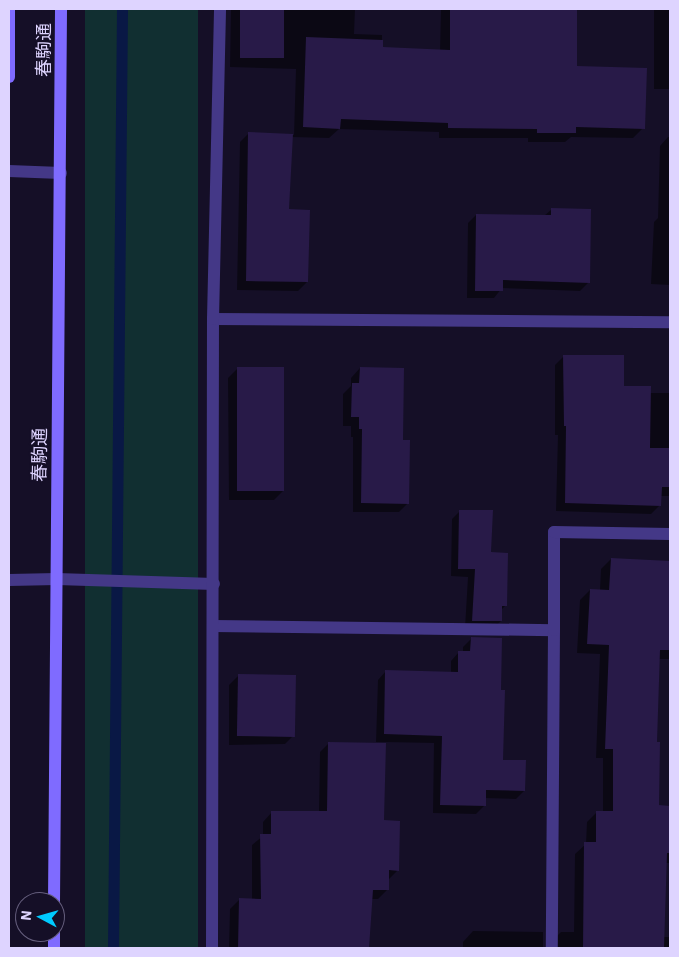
<!DOCTYPE html>
<html>
<head>
<meta charset="utf-8">
<style>
	body { margin:0 }
	#map { position:relative; width:679px; height:957px; overflow:hidden; background:#150f27; font-family:"IBM Plex Sans","Noto Sans JP",sans-serif }
	div>[style] { position:absolute }
	.green>* { inset:0; background:#112f31; transform-origin:0 0 }
	.shadow>* { inset:0; background:#0007; transform-origin:0 0 }
	.stream>* { height:11px; margin:-5.5px; padding:0 5.5px; transform-origin:5.5px; border-radius:5.5px; background:#091845 }
	.building>* { inset:0; background:#281a48; transform-origin:0 0 }
	.street>* { height:12px; margin:-6px; padding:0 6px; transform-origin:6px; border-radius:6px; background:#443887 }
	.secondary>* { height:12px; margin:-6px; padding:0 6px; transform-origin:6px; border-radius:6px; background:#7f6bff }
	span { translate:-50% -50%; white-space:nowrap; text-align:center; line-height:1.15; -webkit-text-stroke:4px #150f27; paint-order:stroke }
	.street-label { font-size:18px; color:#ded4ff }
	.frame { position:absolute; inset:0; border:10px solid #ded4ff; pointer-events:none }
	.north { position:absolute; left:15px; top:892px; width:50px; height:50px; box-sizing:border-box; background:#150f27; border:1px solid #655e7d; border-radius:50%; rotate:276deg; font-size:14px; font-weight:700; line-height:20px; text-align:center; color:#ded4ff }
	.north::after { content:''; display:block; margin:auto; width:18px; height:22px; background:#00caff; clip-path:polygon(50% 0,100% 100%,50% 72%,0 100%) }
</style>
</head>
<body>
<div id="map">
	<div class="green">
		<div style="left:85px;top:9px;width:113px;height:939px"></div>
	</div>
	<div class="shadow">
		<div style="clip-path:polygon(231px 9px,355px 9px,354px 34px,382px 35px,382px 49px,440px 51px,441px 9px,576px 9px,575px 67px,643px 128px,633px 138px,571px 137px,565px 142px,528px 142px,528px 138px,439px 138px,439px 132px,339px 129px,329px 138px,292px 137px,288px 210px,307px 282px,298px 291px,237px 290px,240px 142px,249px 133px,294px 135px,296px 69px,230px 67px)"></div>
		<div style="left:654px;top:9px;width:16px;height:80px"></div>
		<div style="clip-path:polygon(668px 137px,670px 137px,670px 285px,651px 284px,654px 222px,658px 218px,660px 146px)"></div>
		<div style="clip-path:polygon(552px 209px,588px 283px,580px 291px,502px 288px,494px 298px,467px 298px,468px 223px,476px 215px,544px 216px)"></div>
		<div style="clip-path:polygon(564px 356px,623px 387px,649px 393px,670px 393px,670px 496px,661px 496px,660px 505px,651px 514px,556px 511px,558px 435px,555px 435px,555px 365px)"></div>
		<div style="clip-path:polygon(360px 368px,402px 441px,408px 503px,399px 512px,353px 512px,353px 437px,351px 437px,351px 426px,343px 426px,343px 394px,351px 386px,351px 378px)"></div>
		<div style="clip-path:polygon(237px 369px,283px 491px,274px 500px,229px 500px,228px 378px)"></div>
		<div style="clip-path:polygon(460px 511px,490px 553px,506px 605px,501px 610px,501px 621px,493px 629px,465px 628px,468px 577px,451px 576px,452px 519px)"></div>
		<div style="clip-path:polygon(611px 559px,670px 562px,670px 659px,659px 659px,656px 743px,658px 806px,670px 807px,670px 863px,665px 863px,663px 937px,670px 937px,670px 948px,550px 948px,551px 942px,561px 932px,574px 932px,575px 854px,586px 844px,587px 822px,597px 812px,603px 812px,603px 758px,596px 758px,600px 654px,577px 653px,580px 600px,590px 590px,600px 590px,601px 569px)"></div>
		<div style="clip-path:polygon(472px 638px,500px 691px,501px 761px,524px 791px,516px 799px,485px 798px,484px 806px,476px 814px,433px 813px,434px 743px,384px 742px,383px 822px,398px 870px,389px 879px,387px 890px,378px 899px,371px 899px,368px 948px,229px 948px,230px 909px,239px 900px,252px 900px,252px 845px,263px 836px,263px 822px,272px 812px,319px 812px,320px 752px,329px 743px,384px 744px,384px 742px,376px 742px,378px 680px,386px 671px,451px 673px,451px 661px,459px 652px,463px 652px,463px 647px)"></div>
		<div style="clip-path:polygon(238px 676px,294px 735px,285px 744px,229px 745px,229px 685px)"></div>
		<div style="clip-path:polygon(473px 931px,543px 932px,543px 948px,463px 948px,463px 942px)"></div>
	</div>
	<div class="stream">
		<div style="left:113px;top:948px;width:939px;rotate:-89.45deg"></div>
	</div>
	<div class="building">
		<div style="left:240px;top:9px;width:44px;height:49px"></div>
		<div style="clip-path:polygon(450px 9px,577px 9px,577px 66px,647px 68px,645px 129px,576px 127px,576px 133px,537px 133px,537px 129px,448px 128px,448px 123px,341px 119px,340px 129px,303px 127px,306px 37px,383px 40px,383px 47px,450px 50px)"></div>
		<div style="clip-path:polygon(248px 132px,293px 134px,289px 209px,310px 210px,308px 282px,246px 281px)"></div>
		<div style="clip-path:polygon(551px 208px,591px 209px,590px 283px,503px 280px,503px 291px,475px 291px,476px 214px,551px 215px)"></div>
		<div style="clip-path:polygon(563px 355px,624px 355px,624px 386px,651px 386px,650px 448px,670px 448px,670px 487px,662px 487px,661px 506px,565px 503px,566px 426px,564px 426px)"></div>
		<div style="left:237px;top:367px;width:47px;height:124px"></div>
		<div style="clip-path:polygon(360px 367px,404px 368px,403px 440px,410px 440px,409px 504px,361px 503px,362px 429px,359px 429px,359px 417px,351px 417px,352px 383px,359px 383px)"></div>
		<div style="clip-path:polygon(459px 510px,493px 510px,491px 552px,508px 553px,507px 606px,502px 606px,502px 621px,472px 621px,475px 569px,458px 569px)"></div>
		<div style="clip-path:polygon(611px 558px,670px 561px,670px 650px,660px 650px,657px 742px,660px 742px,659px 805px,670px 806px,670px 853px,667px 853px,664px 948px,583px 948px,584px 842px,596px 842px,596px 811px,613px 811px,613px 749px,605px 749px,609px 645px,587px 644px,590px 589px,609px 590px)"></div>
		<div style="clip-path:polygon(471px 637px,502px 638px,501px 690px,505px 690px,503px 760px,526px 760px,525px 791px,486px 790px,486px 806px,440px 805px,442px 736px,384px 734px,385px 670px,458px 672px,458px 651px,470px 651px)"></div>
		<div style="left:238px;top:674px;width:58px;height:62px;rotate:1deg"></div>
		<div style="clip-path:polygon(328px 742px,386px 743px,384px 820px,400px 821px,399px 871px,389px 870px,389px 890px,373px 890px,369px 948px,238px 948px,239px 898px,261px 899px,260px 834px,271px 834px,271px 811px,327px 811px)"></div>
	</div>
	<div class="street">
		<div style="left:9px;top:171px;width:52px;rotate:2.2deg"></div>
		<div style="left:213px;top:319px;width:457px;rotate:0.4deg"></div>
		<div style="left:9px;top:580px;width:48px;rotate:-1.2deg"></div>
		<div style="left:57px;top:579px;width:157px;rotate:1.8deg"></div>
		<div style="left:213px;top:626px;width:341px;rotate:0.7deg"></div>
		<div style="left:554px;top:630px;width:318px;rotate:90.4deg"></div>
		<div style="left:554px;top:630px;width:98px;rotate:-90deg"></div>
		<div style="left:554px;top:532px;width:116px;rotate:1deg"></div>
		<div style="left:212px;top:948px;width:629px;rotate:-89.91deg"></div>
		<div style="left:213px;top:319px;width:310px;rotate:-88.7deg"></div>
	</div>
	<div class="secondary">
		<div style="left:9px;top:77px;width:68px;rotate:-90deg"></div>
		<div style="left:54px;top:902px;width:893px;rotate:-89.55deg"></div>
		<div style="left:54px;top:948px;width:16px;rotate:-90deg"></div>
	</div>
	<div class="street-label">
		<span style="left:44px;top:50px;rotate:-90deg">春駒通</span>
		<span style="left:40px;top:455px;rotate:-89deg">春駒通</span>
	</div>
	<div class="frame"></div>
	<div class="north">N</div>
</div>
</body>
</html>
